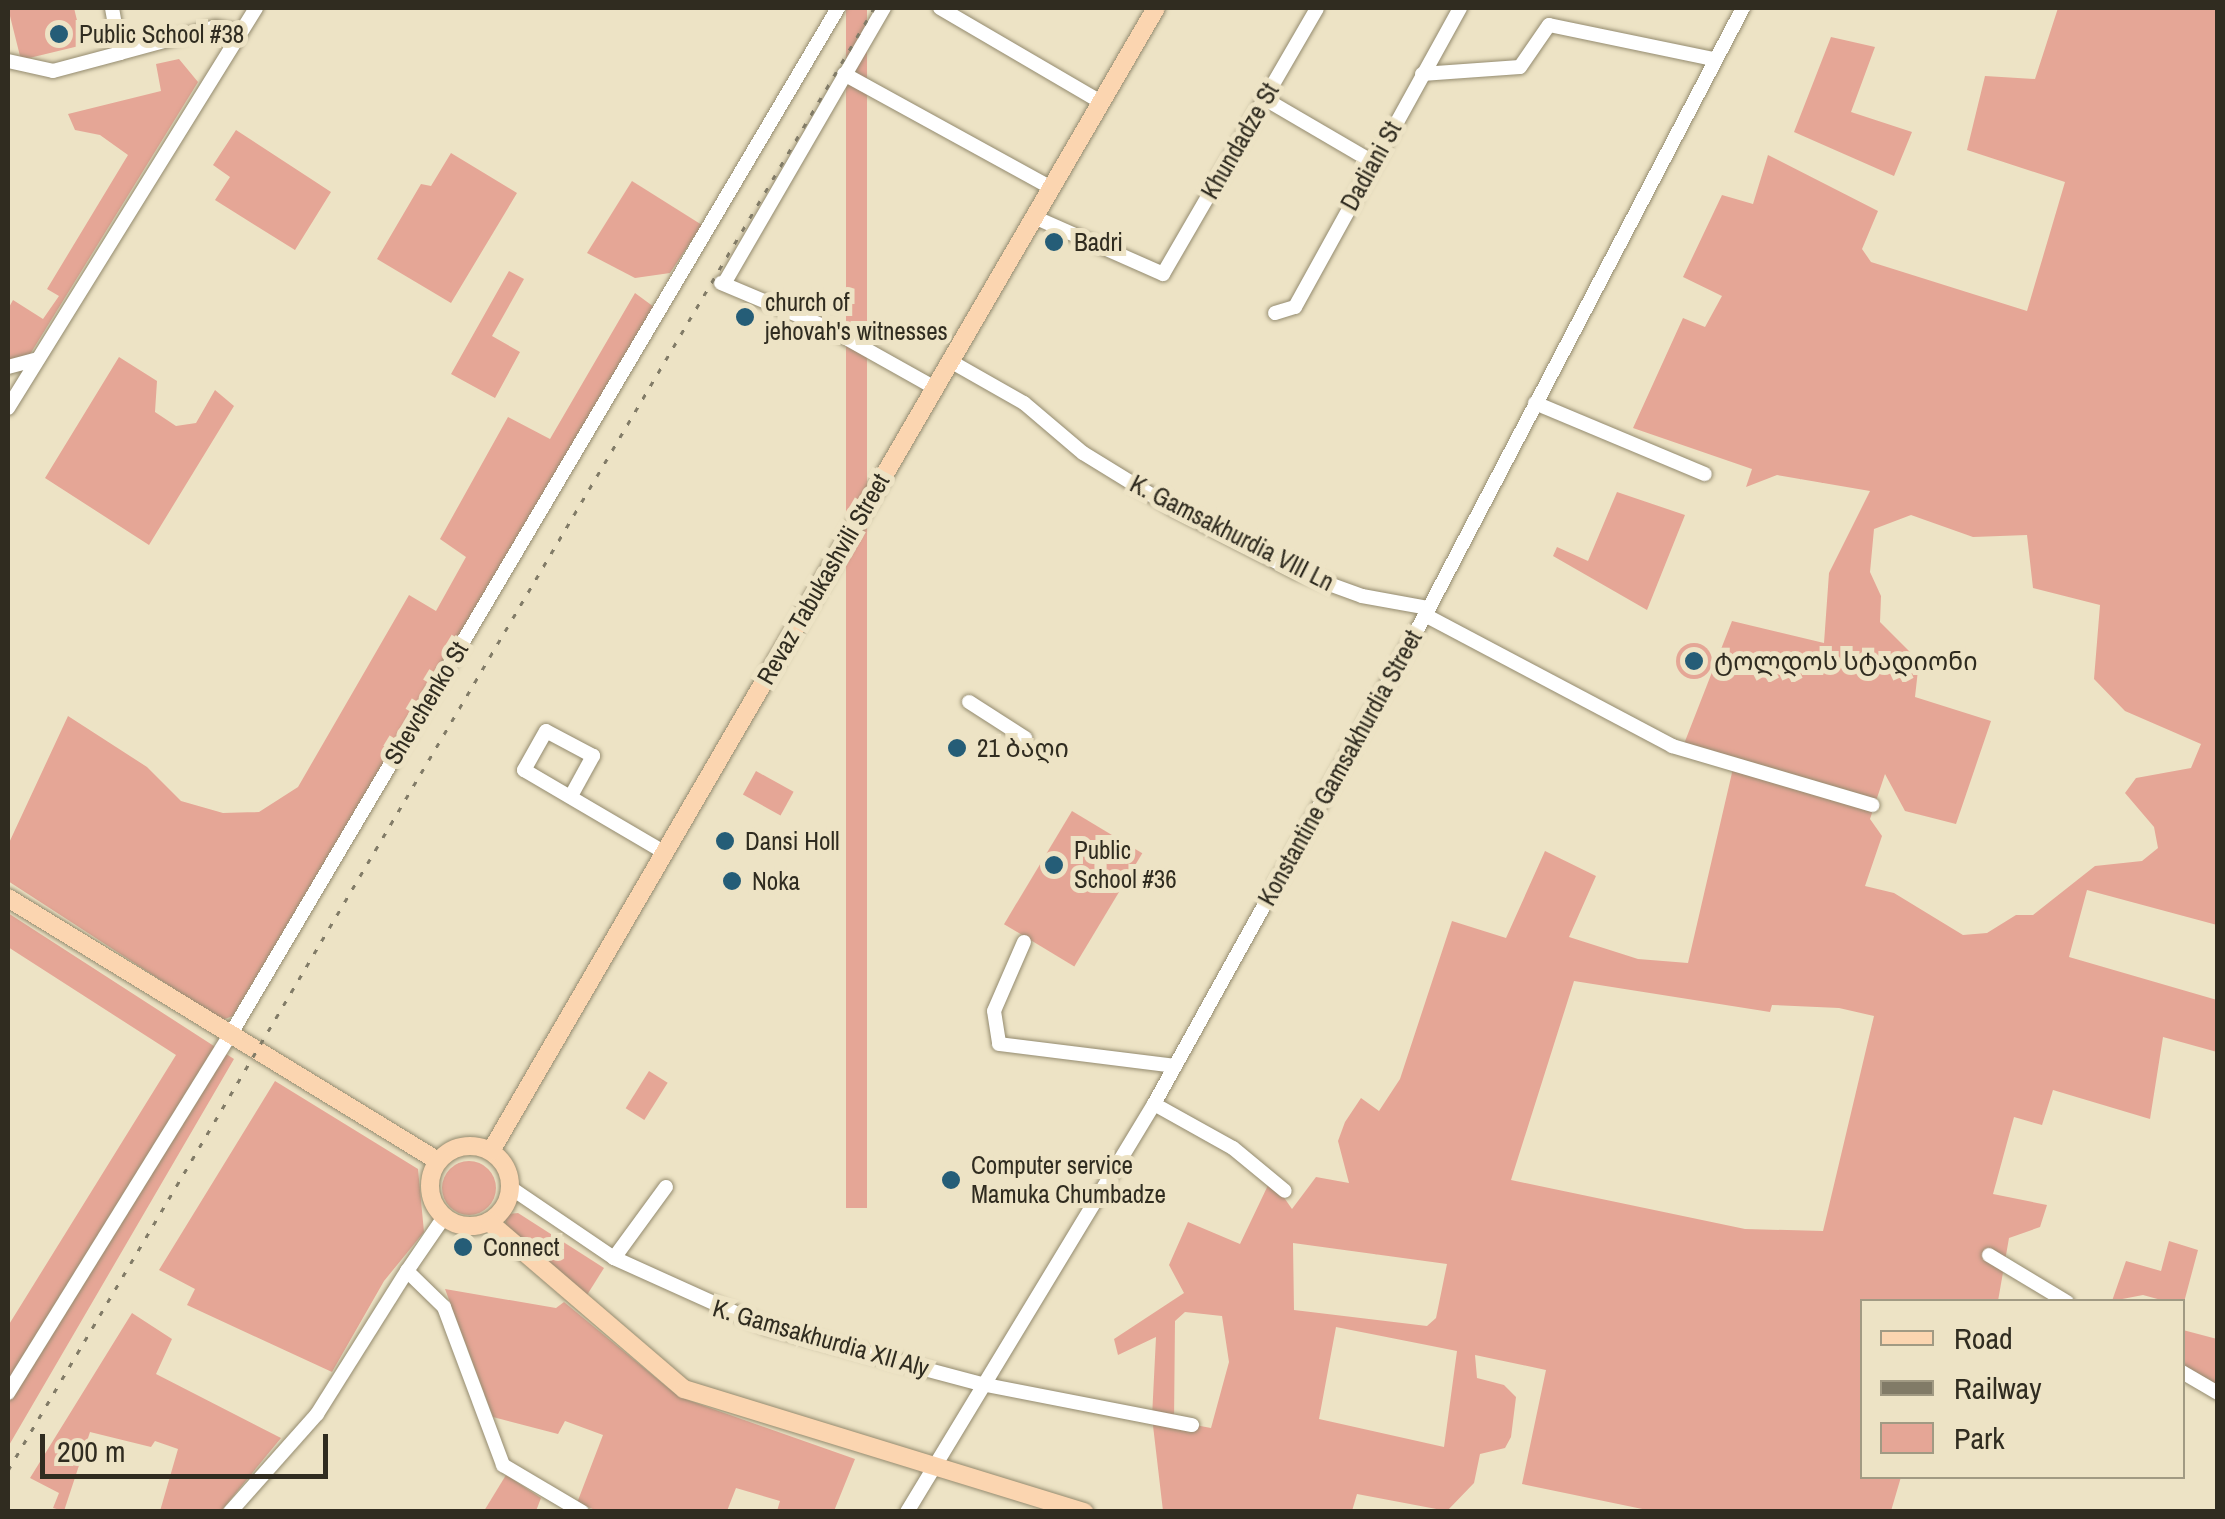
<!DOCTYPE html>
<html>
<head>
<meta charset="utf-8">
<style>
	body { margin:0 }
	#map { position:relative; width:2225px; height:1519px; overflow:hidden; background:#ede3c5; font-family:"Archivo Narrow","Noto Sans Georgian",sans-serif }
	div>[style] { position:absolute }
	.green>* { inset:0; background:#e5a696; transform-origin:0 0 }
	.round { border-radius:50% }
	.roads { filter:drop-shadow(0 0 2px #948b6f) drop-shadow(0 0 2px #948b6f) }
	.minor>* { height:14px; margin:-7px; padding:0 7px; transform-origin:7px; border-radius:7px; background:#fff }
	.major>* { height:18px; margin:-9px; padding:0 9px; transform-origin:9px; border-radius:9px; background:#fbd5b0 }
	.major>.ring { margin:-9px; padding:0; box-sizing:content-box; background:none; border:18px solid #fbd5b0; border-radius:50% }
	.rail>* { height:2.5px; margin-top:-1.25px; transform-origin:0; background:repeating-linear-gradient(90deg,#817b67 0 5px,transparent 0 15px) }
	.dots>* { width:28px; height:28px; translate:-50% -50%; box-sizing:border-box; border:5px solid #ede3c5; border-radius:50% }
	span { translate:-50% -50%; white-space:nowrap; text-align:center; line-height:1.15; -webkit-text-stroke:10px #ede3c5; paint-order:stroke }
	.poi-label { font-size:25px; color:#302c20 }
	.left { translate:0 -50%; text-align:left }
	.street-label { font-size:25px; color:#302c20 }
	.frame { position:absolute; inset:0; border:10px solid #302c20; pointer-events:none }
	.legend { position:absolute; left:1860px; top:1299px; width:325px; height:180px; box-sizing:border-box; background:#ede3c5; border:2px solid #a19a83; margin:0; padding:12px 18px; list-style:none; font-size:30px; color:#302c20 }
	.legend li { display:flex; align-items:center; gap:20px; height:50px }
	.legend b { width:50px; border:2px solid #a19a83 }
	.scale { position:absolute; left:40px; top:1434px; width:288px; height:45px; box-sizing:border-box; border:5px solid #302c20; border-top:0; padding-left:12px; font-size:30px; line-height:35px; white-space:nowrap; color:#302c20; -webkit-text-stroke:8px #ede3c5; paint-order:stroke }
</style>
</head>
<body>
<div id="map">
	<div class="green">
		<div style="clip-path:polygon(8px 8px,74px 8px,83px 45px,21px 60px)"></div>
		<div style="left:846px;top:8px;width:21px;height:1200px"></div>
		<div style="clip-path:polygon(evenodd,2058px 8px,2217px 8px,2217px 925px,2087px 890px,2069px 957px,2217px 1000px,2217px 1052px,2163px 1037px,2150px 1119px,2053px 1090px,2042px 1125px,2014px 1117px,1993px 1194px,2047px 1205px,2040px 1227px,2009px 1238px,1998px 1301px,1862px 1302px,1862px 1476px,1901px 1477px,1891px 1511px,1652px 1511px,1522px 1484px,1546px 1370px,1475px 1355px,1477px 1378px,1504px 1385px,1516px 1397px,1511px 1437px,1505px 1448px,1480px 1454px,1474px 1483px,1447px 1511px,1357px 1494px,1352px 1511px,1163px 1511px,1152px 1417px,1156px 1337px,1118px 1355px,1114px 1339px,1184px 1293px,1169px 1265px,1188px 1222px,1240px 1244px,1271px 1179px,1292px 1209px,1316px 1177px,1349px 1183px,1338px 1141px,1345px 1122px,1361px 1098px,1379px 1111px,1400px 1079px,1452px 921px,1506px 938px,1545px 851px,1596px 876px,1569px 937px,1638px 959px,1688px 963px,1734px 764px,1682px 749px,1732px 621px,1824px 643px,1829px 573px,1870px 491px,1777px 475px,1746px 487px,1752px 469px,1633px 428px,1683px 318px,1705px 327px,1722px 296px,1683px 277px,1722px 195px,1753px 204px,1768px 155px,1878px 211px,1862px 249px,1871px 262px,2027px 311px,2065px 182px,1967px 150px,1985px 76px,2035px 79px,2058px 8px,1911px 515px,1973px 537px,2027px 535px,2033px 588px,2100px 605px,2094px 679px,2125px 711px,2201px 744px,2191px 768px,2136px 778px,2125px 793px,2154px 827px,2158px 848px,2142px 861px,2095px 866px,2033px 915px,2016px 915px,1987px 933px,1963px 935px,1894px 893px,1865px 886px,1882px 836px,1870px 819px,1885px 774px,1905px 811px,1956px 824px,1991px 721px,1915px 697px,1919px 661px,1880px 622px,1881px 596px,1870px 572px,1874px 529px,1911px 515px,2058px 8px,1574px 981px,1770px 1012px,1772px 1005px,1839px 1008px,1874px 1016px,1823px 1231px,1745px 1229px,1511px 1180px,1574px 981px,2058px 8px,1293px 1243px,1447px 1264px,1436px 1318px,1427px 1326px,1294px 1310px,1293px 1243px,2058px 8px,1185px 1312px,1222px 1316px,1229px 1362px,1211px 1428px,1174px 1421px,1175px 1321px,1185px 1312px,2058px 8px,1336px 1327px,1457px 1351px,1444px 1447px,1319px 1419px,1336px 1327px)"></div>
		<div style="clip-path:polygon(1831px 37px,1875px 47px,1851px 112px,1912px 132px,1894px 176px,1794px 132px)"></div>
		<div style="clip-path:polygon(179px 59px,198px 82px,29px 356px,8px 362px,8px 309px,13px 300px,43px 319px,59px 296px,47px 289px,128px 155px,100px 135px,75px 130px,68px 114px,161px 91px,156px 64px)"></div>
		<div style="clip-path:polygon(236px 130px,331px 192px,295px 250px,215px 200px,230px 177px,213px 165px)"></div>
		<div style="clip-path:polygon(451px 153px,517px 193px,451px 303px,377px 259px,421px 184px,431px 186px)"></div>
		<div style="clip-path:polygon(632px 181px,702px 225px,670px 273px,635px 278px,587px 253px)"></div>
		<div style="clip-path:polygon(509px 271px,524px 279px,492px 336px,520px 352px,495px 398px,451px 374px)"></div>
		<div style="clip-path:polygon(635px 293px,654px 307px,233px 1016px,222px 1020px,8px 881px,8px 845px,68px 716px,147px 767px,181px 801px,223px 813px,259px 812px,298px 787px,409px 595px,436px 611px,466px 557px,440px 539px,508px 417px,550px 439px)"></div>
		<div style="clip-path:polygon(119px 357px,157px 381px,155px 412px,176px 426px,196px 423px,215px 390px,234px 406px,149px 545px,45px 478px)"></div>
		<div style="clip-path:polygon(1617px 492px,1685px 515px,1647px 610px,1553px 556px,1557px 547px,1588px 561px)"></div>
		<div class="round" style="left:1676px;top:643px;width:36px;height:36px"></div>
		<div style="left:756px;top:771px;width:43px;height:27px;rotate:29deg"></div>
		<div style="left:1072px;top:811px;width:82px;height:132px;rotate:31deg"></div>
		<div style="clip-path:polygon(8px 913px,234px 1059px,8px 1447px,8px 1326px,176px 1055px,8px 947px)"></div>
		<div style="left:649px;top:1071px;width:22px;height:44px;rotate:32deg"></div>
		<div style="clip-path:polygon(275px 1081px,418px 1169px,424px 1232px,384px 1281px,332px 1372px,187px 1305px,195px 1289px,159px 1270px)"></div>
		<div class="round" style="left:442px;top:1161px;width:54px;height:54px"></div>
		<div style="clip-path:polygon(518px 1213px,604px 1268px,587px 1295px,505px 1226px,507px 1214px)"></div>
		<div style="clip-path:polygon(2169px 1241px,2198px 1250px,2183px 1306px,2143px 1295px,2112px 1301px,2126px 1261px,2161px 1271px)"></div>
		<div style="clip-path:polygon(445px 1289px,556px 1308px,564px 1302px,679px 1397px,855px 1459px,834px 1511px,777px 1511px,780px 1501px,736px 1488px,727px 1511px,598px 1511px,577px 1503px,603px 1435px,565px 1421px,558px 1434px,493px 1417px)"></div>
		<div style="clip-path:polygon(132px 1313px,172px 1339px,156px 1374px,281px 1438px,221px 1511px,160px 1511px,178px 1449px,155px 1441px,151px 1447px,90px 1432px,64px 1511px,53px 1508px,59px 1493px,30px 1478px)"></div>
		<div style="clip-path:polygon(2183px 1330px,2217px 1339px,2217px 1387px,2183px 1366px)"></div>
		<div style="clip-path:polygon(506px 1475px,541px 1498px,536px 1511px,484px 1511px)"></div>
	</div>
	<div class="roads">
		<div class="minor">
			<div style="left:940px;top:8px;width:186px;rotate:30.3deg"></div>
			<div style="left:120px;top:53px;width:99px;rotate:-15.2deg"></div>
			<div style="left:216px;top:27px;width:25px;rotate:11deg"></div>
			<div style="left:8px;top:61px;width:46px;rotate:12.5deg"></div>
			<div style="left:53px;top:71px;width:69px;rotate:-15deg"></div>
			<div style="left:120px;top:53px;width:46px;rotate:-100.1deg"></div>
			<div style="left:844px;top:74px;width:236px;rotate:28.8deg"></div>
			<div style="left:1422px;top:74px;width:98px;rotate:-4.1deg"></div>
			<div style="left:1520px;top:67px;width:51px;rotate:-55.4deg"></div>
			<div style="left:1549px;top:25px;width:167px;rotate:11.7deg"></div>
			<div style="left:1265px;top:99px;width:125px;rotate:30.3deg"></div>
			<div style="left:1034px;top:217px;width:141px;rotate:23.8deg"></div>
			<div style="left:1163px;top:274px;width:307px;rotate:-59.9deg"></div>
			<div style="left:725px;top:282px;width:317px;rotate:-59.9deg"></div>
			<div style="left:721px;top:283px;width:116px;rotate:22.8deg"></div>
			<div style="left:828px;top:328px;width:123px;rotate:29.3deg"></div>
			<div style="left:1275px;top:313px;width:21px;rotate:-17deg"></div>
			<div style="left:1295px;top:307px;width:342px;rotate:-61.1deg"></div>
			<div style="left:950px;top:361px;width:85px;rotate:29.6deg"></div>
			<div style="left:1024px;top:403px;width:77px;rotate:40.3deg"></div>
			<div style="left:1083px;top:453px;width:107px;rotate:31.6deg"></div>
			<div style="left:1174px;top:509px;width:137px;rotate:27.3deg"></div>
			<div style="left:1296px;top:572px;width:70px;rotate:20deg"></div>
			<div style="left:1362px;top:596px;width:68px;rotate:10.2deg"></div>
			<div style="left:8px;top:367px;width:31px;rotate:-15deg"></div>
			<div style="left:1535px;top:403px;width:184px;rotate:22.7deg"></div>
			<div style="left:8px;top:408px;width:471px;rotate:-58.2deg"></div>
			<div style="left:1425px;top:615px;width:280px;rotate:27.9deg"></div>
			<div style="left:1672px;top:746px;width:209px;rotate:16.4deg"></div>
			<div style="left:969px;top:702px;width:67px;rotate:32.7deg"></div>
			<div style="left:571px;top:796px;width:46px;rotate:-61.2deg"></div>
			<div style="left:593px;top:756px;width:53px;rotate:-152deg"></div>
			<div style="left:546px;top:731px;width:45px;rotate:119.4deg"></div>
			<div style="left:524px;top:770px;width:162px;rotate:30.4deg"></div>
			<div style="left:1024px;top:942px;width:75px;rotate:113.5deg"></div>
			<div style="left:994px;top:1011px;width:33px;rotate:81deg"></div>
			<div style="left:999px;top:1044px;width:177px;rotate:7.1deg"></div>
			<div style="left:1154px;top:1104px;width:90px;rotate:29.1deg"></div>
			<div style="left:1233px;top:1148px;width:67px;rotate:39.6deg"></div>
			<div style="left:511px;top:1188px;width:125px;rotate:34.2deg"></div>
			<div style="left:614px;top:1258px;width:168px;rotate:24.3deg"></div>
			<div style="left:767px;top:1327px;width:221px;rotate:14.9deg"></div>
			<div style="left:981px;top:1384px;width:215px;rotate:11deg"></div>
			<div style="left:444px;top:1217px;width:65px;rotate:124.4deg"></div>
			<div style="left:407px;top:1271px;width:52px;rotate:44.2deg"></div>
			<div style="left:444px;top:1307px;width:169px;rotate:69.5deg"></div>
			<div style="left:503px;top:1465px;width:92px;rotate:30.7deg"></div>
			<div style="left:1989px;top:1255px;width:91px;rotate:31.1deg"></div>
			<div style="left:614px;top:1258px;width:88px;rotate:-53.8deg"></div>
			<div style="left:2182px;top:1372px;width:42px;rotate:30.3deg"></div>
			<div style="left:8px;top:1393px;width:419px;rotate:-58.2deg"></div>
			<div style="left:229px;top:1037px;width:1196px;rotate:-59.38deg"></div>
			<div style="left:230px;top:1512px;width:131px;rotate:-48.4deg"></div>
			<div style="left:317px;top:1414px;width:169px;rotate:-57.8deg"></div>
			<div style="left:907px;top:1512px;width:477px;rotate:-58.8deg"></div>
			<div style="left:1154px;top:1104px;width:567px;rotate:-60.99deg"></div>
			<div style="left:1429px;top:608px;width:677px;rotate:-62.38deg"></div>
		</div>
		<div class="major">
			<div style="left:8px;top:898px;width:504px;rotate:31.45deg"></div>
			<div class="ring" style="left:430px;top:1146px;width:62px;height:62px"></div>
			<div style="left:491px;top:1151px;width:1322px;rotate:-59.81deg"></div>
			<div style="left:489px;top:1222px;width:257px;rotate:40.6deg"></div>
			<div style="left:684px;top:1389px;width:419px;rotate:17.1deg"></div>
		</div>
	</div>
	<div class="rail">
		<div style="left:8px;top:1470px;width:1699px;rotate:-59.36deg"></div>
	</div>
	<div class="dots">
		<div style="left:59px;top:34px;background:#255d77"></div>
		<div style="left:1054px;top:242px;background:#255d77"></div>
		<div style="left:745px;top:317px;background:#255d77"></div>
		<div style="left:1694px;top:661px;background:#255d77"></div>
		<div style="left:957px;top:748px;background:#255d77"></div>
		<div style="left:725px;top:841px;background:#255d77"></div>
		<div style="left:1054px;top:865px;background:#255d77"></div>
		<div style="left:732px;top:881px;background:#255d77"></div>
		<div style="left:951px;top:1180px;background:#255d77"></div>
		<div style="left:463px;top:1247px;background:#255d77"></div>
	</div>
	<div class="poi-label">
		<span class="left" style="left:79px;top:34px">Public School #38</span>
		<span class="left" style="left:1074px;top:242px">Badri</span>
		<span class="left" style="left:765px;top:317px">church of<br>jehovah's witnesses</span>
		<span class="left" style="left:1714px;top:661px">ტოლდოს სტადიონი</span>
		<span class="left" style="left:977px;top:748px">21 ბაღი</span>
		<span class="left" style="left:745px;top:841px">Dansi Holl</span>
		<span class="left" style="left:1074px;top:865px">Public<br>School #36</span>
		<span class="left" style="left:752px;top:881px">Noka</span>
		<span class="left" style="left:971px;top:1180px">Computer service<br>Mamuka Chumbadze</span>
		<span class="left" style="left:483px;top:1247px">Connect</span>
	</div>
	<div class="street-label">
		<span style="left:1240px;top:141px;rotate:-60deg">Khundadze St</span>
		<span style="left:1371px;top:166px;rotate:-61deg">Dadiani St</span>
		<span style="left:1232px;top:533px;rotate:27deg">K. Gamsakhurdia VIII Ln</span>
		<span style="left:823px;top:579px;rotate:-60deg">Revaz Tabukashvili Street</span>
		<span style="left:426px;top:703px;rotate:-59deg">Shevchenko St</span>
		<span style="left:1340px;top:768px;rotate:-61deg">Konstantine Gamsakhurdia Street</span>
		<span style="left:821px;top:1338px;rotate:16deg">K. Gamsakhurdia XII Aly</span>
	</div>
	<div class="frame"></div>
	<ul class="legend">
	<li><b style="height:12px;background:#fbd5b0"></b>Road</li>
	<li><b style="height:12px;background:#817b67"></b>Railway</li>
	<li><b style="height:28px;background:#e5a696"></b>Park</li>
	</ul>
	<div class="scale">200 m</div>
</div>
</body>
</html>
